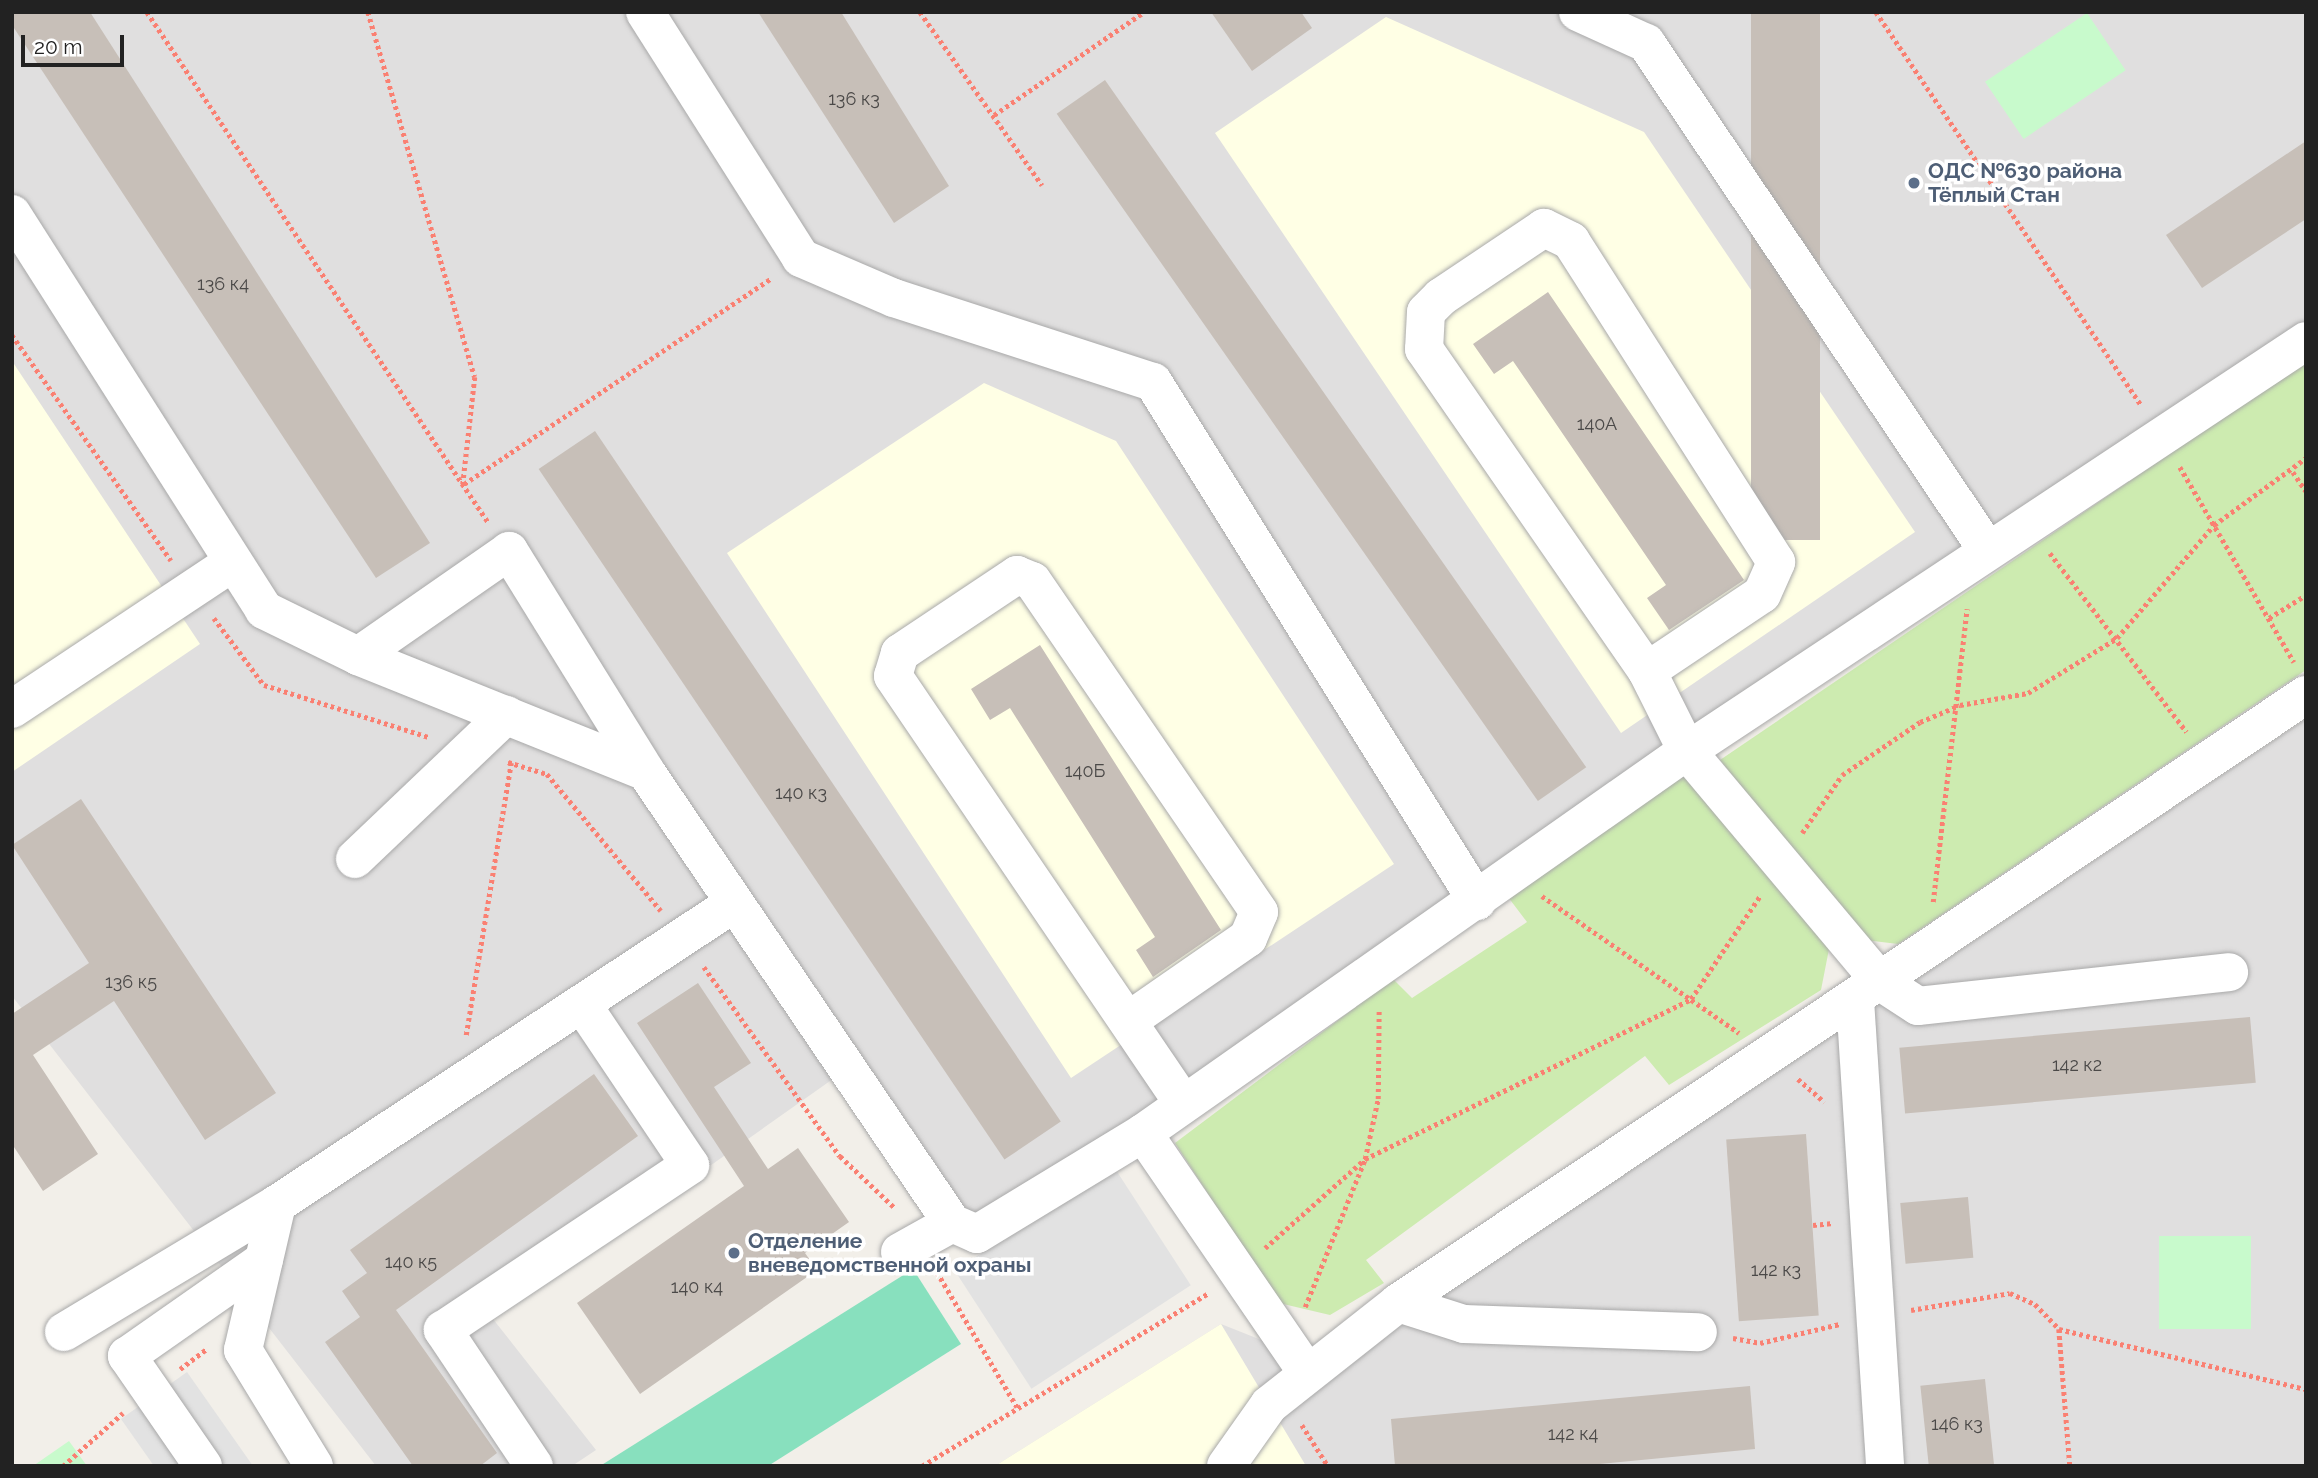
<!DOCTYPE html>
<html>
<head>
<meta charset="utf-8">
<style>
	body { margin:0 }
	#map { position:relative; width:2318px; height:1478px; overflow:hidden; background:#f2efe9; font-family:Raleway,sans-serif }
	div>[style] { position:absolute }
	.residential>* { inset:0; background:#e0dfdf }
	.education>* { inset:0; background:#ffffe5 }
	.grass>* { inset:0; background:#cdebb0 }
	.park>* { inset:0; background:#c8facc; transform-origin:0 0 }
	.pitch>* { inset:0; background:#88e0be }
	.parking>* { inset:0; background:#e2e2e2; transform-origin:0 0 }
	.building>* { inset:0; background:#c7bfb8; transform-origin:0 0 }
	.path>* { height:4.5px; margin-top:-2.25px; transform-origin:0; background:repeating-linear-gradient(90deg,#fa8072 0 3.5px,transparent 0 7px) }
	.roads { filter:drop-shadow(0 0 2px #a9a9a9) drop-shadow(0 0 2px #a9a9a9) }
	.minor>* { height:38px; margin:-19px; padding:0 19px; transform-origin:19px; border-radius:19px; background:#fff }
	.dots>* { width:19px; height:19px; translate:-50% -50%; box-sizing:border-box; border:4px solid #fff; border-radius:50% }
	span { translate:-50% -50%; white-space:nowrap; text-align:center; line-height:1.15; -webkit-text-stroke:7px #fff; paint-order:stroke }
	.number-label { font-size:18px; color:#4b4948 }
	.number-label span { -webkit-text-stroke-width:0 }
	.service-label { font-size:21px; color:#4e5e75; font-weight:700 }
	.left { translate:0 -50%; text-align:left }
	.frame { position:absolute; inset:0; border:14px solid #222; pointer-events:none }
	.scale { position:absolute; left:21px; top:35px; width:103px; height:32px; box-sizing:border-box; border:4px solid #222; border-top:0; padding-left:9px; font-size:21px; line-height:24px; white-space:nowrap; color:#222; -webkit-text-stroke:5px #fff; paint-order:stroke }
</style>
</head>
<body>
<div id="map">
	<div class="residential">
		<div style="clip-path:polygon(12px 12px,2306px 12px,2306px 341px,977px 1234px,857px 1062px,493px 1319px,596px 1450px,572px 1466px,376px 1466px,12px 996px)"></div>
		<div style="clip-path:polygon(2306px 719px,2306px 1466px,995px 1466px,1221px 1324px,1334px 1369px)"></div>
	</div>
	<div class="education">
		<div style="clip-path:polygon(1386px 17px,1644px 132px,1915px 532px,1621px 733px,1215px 133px)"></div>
		<div style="clip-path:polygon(12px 361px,200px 644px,12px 772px)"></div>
		<div style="clip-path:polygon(984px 383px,1116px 441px,1394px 864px,1071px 1078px,727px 553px)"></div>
		<div style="clip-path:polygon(1221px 1324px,1306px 1466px,995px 1466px)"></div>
	</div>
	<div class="grass">
		<div style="clip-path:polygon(2306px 361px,2306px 670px,1898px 944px,1865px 940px,1720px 760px)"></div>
		<div style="clip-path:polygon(1683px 771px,1829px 949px,1821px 990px,1669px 1085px,1645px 1056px,1366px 1260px,1384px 1283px,1330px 1315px,1279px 1303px,1175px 1143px,1393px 979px,1412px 998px,1527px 922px,1508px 897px)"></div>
	</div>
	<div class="park">
		<div style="left:2087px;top:13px;width:69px;height:123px;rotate:56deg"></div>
		<div style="left:2159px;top:1236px;width:92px;height:93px"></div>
		<div style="clip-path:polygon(69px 1441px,87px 1466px,33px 1466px)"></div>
	</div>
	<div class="pitch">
		<div style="clip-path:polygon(913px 1269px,961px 1344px,768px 1466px,600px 1466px)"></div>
	</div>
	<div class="parking">
		<div style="left:1114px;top:1167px;width:141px;height:190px;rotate:57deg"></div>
		<div style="clip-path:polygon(187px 1372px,253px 1466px,154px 1466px,121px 1419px)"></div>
	</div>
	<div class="building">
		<div style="clip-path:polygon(12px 12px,90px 12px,430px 543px,376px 578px,12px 25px)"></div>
		<div style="clip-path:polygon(758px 12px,841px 12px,949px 186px,894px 223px)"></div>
		<div style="clip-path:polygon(1211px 12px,1301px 12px,1312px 28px,1252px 71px)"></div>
		<div style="left:1751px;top:12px;width:69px;height:528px"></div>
		<div style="left:1105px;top:80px;width:839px;height:59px;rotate:55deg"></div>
		<div style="clip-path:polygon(2306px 141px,2306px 219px,2202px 288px,2166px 235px)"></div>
		<div style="clip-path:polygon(1548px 292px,1744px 580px,1669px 630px,1647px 598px,1666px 585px,1513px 361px,1494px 374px,1473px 344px)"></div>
		<div style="left:595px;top:431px;width:833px;height:68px;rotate:56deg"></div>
		<div style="clip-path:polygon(1040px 645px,1221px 930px,1153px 977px,1136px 950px,1155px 937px,1010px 708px,990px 720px,971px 689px)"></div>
		<div style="clip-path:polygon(81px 799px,276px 1093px,205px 1140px,114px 1001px,33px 1055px,98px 1154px,43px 1191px,12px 1144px,12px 1014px,89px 963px,12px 845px)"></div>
		<div style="clip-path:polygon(698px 983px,751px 1063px,714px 1087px,768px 1169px,798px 1148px,849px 1222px,805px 1253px,817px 1270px,640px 1394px,577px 1303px,744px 1186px,637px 1023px)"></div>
		<div style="left:2250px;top:1017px;width:66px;height:352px;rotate:85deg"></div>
		<div style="clip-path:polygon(594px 1074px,638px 1136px,396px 1310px,497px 1453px,480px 1466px,413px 1466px,325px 1342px,360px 1317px,342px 1291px,367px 1273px,350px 1250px)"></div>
		<div style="left:1806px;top:1134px;width:182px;height:80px;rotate:86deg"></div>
		<div style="left:1968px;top:1197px;width:61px;height:68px;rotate:85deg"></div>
		<div style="left:1985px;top:1379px;width:87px;height:65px;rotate:84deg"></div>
		<div style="clip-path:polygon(1750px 1386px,1755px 1449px,1579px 1466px,1395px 1466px,1391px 1419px)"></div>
	</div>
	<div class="path">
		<div style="left:147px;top:12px;width:613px;rotate:56.23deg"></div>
		<div style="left:368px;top:12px;width:380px;rotate:73.7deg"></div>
		<div style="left:475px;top:377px;width:108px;rotate:96.4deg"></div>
		<div style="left:920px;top:12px;width:212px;rotate:54.8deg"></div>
		<div style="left:1876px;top:12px;width:475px;rotate:56deg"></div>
		<div style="left:994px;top:115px;width:182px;rotate:-34.5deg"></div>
		<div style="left:12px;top:335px;width:276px;rotate:54.8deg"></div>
		<div style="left:2180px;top:467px;width:226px;rotate:59.7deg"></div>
		<div style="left:2293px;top:472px;width:23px;rotate:56deg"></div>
		<div style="left:464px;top:484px;width:368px;rotate:-33.8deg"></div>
		<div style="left:2050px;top:553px;width:225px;rotate:52.6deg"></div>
		<div style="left:214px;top:618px;width:84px;rotate:53.3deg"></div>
		<div style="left:264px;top:685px;width:173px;rotate:17.5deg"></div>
		<div style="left:2269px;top:618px;width:44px;rotate:-31.9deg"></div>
		<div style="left:508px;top:762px;width:41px;rotate:17.1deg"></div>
		<div style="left:547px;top:774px;width:178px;rotate:50.2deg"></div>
		<div style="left:1802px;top:833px;width:70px;rotate:-55.4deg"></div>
		<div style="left:1842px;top:775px;width:94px;rotate:-34.2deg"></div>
		<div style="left:1920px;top:722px;width:43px;rotate:-23deg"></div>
		<div style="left:1960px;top:705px;width:69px;rotate:-10deg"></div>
		<div style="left:2028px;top:693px;width:105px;rotate:-31.7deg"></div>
		<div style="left:2117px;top:638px;width:149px;rotate:-49.4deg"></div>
		<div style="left:2214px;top:525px;width:114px;rotate:-36.1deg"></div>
		<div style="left:1542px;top:896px;width:240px;rotate:34.8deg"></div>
		<div style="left:1933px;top:902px;width:295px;rotate:-83.4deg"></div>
		<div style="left:704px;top:967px;width:233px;rotate:54.3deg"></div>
		<div style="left:840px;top:1156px;width:74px;rotate:43.4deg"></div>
		<div style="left:466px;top:1035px;width:276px;rotate:-80.6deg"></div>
		<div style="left:1798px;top:1079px;width:35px;rotate:41deg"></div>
		<div style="left:1813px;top:1225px;width:20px;rotate:-6deg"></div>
		<div style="left:1265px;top:1248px;width:134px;rotate:-41.7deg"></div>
		<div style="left:1365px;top:1159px;width:363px;rotate:-26.1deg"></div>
		<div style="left:1691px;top:999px;width:124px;rotate:-56.2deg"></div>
		<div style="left:937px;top:1272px;width:157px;rotate:59.3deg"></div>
		<div style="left:1305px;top:1307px;width:160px;rotate:-67.9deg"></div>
		<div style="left:1365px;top:1159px;width:61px;rotate:-77.8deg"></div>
		<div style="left:1378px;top:1099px;width:89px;rotate:-89.4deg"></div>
		<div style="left:1911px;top:1310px;width:100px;rotate:-9.7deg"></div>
		<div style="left:2010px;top:1293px;width:27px;rotate:24deg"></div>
		<div style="left:2035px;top:1304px;width:35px;rotate:46deg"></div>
		<div style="left:2059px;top:1329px;width:137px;rotate:85.4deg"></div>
		<div style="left:2059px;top:1329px;width:254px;rotate:13.7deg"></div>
		<div style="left:1733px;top:1338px;width:27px;rotate:10deg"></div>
		<div style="left:1760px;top:1343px;width:82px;rotate:-13.4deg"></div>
		<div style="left:180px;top:1369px;width:34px;rotate:-37deg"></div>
		<div style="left:1302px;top:1425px;width:49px;rotate:57.6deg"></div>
		<div style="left:63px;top:1466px;width:80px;rotate:-41.5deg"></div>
		<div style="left:922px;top:1466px;width:335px;rotate:-31.1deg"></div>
	</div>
	<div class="roads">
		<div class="minor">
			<div style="left:645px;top:12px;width:291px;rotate:57.6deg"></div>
			<div style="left:801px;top:258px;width:101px;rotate:23.3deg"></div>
			<div style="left:894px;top:298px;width:272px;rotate:18deg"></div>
			<div style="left:1153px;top:382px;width:612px;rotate:58.02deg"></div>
			<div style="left:1578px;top:12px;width:75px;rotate:24.5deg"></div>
			<div style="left:1646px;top:43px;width:612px;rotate:56.05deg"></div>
			<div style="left:12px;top:214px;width:469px;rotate:57.5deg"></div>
			<div style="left:264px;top:610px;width:105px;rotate:26.1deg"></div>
			<div style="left:358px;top:656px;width:310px;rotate:21.9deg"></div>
			<div style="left:646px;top:772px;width:545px;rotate:55.84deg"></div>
			<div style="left:952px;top:1223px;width:27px;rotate:24deg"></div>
			<div style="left:977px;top:1234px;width:194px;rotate:-31.3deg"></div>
			<div style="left:1143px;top:1133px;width:665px;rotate:-35.08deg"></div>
			<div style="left:1687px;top:751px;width:742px;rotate:-33.52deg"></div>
			<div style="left:358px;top:656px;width:184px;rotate:-34.8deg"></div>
			<div style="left:509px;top:551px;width:260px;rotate:58.2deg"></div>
			<div style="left:1647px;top:671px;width:138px;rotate:-33.8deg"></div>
			<div style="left:1762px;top:594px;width:35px;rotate:-66deg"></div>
			<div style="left:1776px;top:562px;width:381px;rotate:-122.6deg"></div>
			<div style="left:1571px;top:241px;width:30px;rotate:-154deg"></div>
			<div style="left:1544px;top:228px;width:124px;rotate:146.2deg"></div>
			<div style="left:1441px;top:297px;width:21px;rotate:135deg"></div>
			<div style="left:1426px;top:312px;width:37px;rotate:93deg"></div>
			<div style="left:1424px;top:349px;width:392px;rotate:55.3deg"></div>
			<div style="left:1647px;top:671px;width:89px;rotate:63.4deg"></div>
			<div style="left:1687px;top:751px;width:302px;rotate:50deg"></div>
			<div style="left:1881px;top:982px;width:44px;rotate:33deg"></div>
			<div style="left:1918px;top:1006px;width:313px;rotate:-6.2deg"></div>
			<div style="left:12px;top:709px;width:265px;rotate:-33.6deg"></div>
			<div style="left:355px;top:859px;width:209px;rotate:-43.6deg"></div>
			<div style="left:1855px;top:1000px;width:467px;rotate:86.3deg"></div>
			<div style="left:1128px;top:1021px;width:146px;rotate:-34.7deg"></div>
			<div style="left:1248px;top:938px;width:28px;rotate:-67deg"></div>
			<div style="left:1259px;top:912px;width:401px;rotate:-124.4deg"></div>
			<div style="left:1032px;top:581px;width:16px;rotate:-158deg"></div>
			<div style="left:1017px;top:575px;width:141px;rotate:146.3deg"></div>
			<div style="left:900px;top:653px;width:24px;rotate:107deg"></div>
			<div style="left:893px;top:676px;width:516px;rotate:55.82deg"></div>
			<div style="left:1143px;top:1133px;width:288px;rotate:55.6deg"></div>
			<div style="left:900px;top:1252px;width:60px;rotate:-29.1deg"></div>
			<div style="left:1398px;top:1303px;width:69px;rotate:17.7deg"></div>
			<div style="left:1464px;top:1324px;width:234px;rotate:2deg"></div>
			<div style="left:64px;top:1332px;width:249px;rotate:-31deg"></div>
			<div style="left:203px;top:1466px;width:134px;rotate:-124.6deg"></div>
			<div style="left:127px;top:1356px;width:167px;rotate:-35deg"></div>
			<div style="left:314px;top:1466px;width:136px;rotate:-121.5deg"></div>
			<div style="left:243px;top:1350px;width:150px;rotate:-76.9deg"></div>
			<div style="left:277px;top:1204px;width:546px;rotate:-33.34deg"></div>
			<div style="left:534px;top:1466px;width:164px;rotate:-123.8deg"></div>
			<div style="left:443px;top:1330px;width:297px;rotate:-33.7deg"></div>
			<div style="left:690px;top:1165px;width:190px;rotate:-123.9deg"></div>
			<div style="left:1226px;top:1466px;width:75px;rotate:-54.8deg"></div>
			<div style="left:1269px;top:1405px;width:164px;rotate:-38.3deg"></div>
			<div style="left:1398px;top:1303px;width:1093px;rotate:-33.81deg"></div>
		</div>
	</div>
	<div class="dots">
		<div style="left:1914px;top:183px;background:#5c6f8a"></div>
		<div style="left:734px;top:1253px;background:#5c6f8a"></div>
	</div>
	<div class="number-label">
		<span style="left:854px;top:99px">136 к3</span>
		<span style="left:223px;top:284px">136 к4</span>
		<span style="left:1597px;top:424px">140А</span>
		<span style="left:1085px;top:771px">140Б</span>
		<span style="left:801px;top:793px">140 к3</span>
		<span style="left:131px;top:982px">136 к5</span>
		<span style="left:2077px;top:1065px">142 к2</span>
		<span style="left:411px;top:1262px">140 к5</span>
		<span style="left:1776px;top:1270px">142 к3</span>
		<span style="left:697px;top:1287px">140 к4</span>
		<span style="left:1957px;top:1424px">146 к3</span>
		<span style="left:1573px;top:1434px">142 к4</span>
	</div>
	<div class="service-label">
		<span class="left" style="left:1928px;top:183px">ОДС №630 района<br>Тёплый Стан</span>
		<span class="left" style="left:748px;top:1253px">Отделение<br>вневедомственной охраны</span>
	</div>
	<div class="frame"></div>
	<div class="scale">20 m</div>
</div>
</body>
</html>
